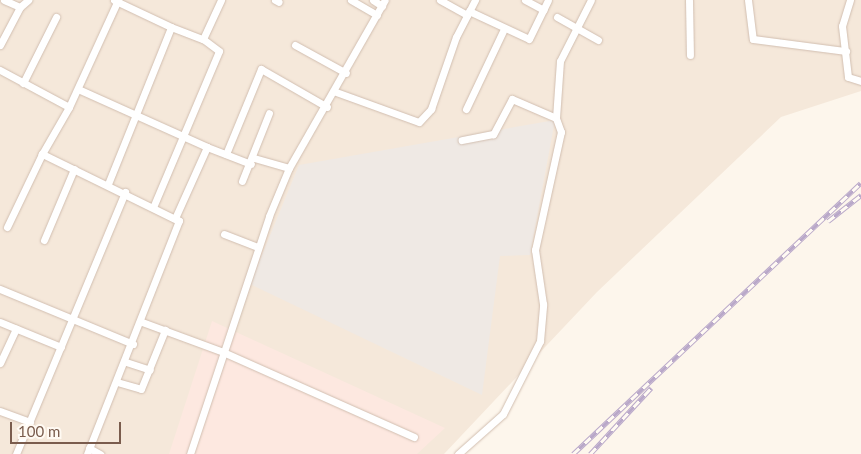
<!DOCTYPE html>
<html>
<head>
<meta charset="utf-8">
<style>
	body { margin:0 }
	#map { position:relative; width:861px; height:454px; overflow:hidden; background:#fdf6ec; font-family:Lato,sans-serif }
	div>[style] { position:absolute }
	.residential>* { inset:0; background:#f5e8da }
	.commercial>* { inset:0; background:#fde8e0 }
	.industrial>* { inset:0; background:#efe9e4 }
	.roads { filter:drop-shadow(0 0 1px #d1beb0) drop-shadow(0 0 1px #d1beb0) }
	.minor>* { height:7px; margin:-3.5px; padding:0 3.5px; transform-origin:3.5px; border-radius:3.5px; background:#fff }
	.rail>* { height:4.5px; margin-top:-2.25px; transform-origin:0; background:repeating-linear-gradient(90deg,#fffaf3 0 8px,#b9a8c9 0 16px); box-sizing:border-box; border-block:1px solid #b9a8c9 }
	span { translate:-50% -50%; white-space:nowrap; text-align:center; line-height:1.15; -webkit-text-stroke:5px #fffaf3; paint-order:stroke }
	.scale { position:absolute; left:10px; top:422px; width:111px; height:22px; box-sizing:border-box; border:2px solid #7a5c4d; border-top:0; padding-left:6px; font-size:15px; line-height:18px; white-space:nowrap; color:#7a5c4d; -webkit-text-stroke:4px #fffaf3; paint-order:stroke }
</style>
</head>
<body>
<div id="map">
	<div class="residential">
		<div style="clip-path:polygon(0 0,861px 0,861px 91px,781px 117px,597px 292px,444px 454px,0 454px)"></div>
	</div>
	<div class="commercial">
		<div style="clip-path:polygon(212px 321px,445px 428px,417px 454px,169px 454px)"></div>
	</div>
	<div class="industrial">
		<div style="clip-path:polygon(555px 120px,530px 255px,500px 256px,482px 395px,250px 284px,299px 165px)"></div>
	</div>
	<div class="roads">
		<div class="minor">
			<div style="left:4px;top:0;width:17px;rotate:24deg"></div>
			<div style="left:20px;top:7px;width:11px;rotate:-41deg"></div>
			<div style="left:275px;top:0;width:4px;rotate:27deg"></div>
			<div style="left:351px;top:0;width:30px;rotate:30deg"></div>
			<div style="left:373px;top:0;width:11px;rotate:34deg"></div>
			<div style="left:440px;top:0;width:31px;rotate:29deg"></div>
			<div style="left:525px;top:0;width:21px;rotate:28deg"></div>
			<div style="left:689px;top:0;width:55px;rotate:89deg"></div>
			<div style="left:748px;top:0;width:39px;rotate:83deg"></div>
			<div style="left:753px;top:39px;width:94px;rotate:7.4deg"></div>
			<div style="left:850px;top:0;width:27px;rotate:107deg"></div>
			<div style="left:842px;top:26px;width:51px;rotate:83.3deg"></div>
			<div style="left:848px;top:77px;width:14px;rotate:17deg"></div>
			<div style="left:469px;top:11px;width:66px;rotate:25deg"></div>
			<div style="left:529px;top:39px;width:43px;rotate:-64deg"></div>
			<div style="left:557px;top:17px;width:47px;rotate:29.3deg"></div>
			<div style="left:171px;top:27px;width:34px;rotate:21deg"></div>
			<div style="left:0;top:45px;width:43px;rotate:-62.2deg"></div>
			<div style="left:295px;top:45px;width:58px;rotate:28.8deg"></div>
			<div style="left:0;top:70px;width:78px;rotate:28.2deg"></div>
			<div style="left:23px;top:83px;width:74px;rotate:-63.4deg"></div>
			<div style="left:78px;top:89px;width:141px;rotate:24.2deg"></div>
			<div style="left:207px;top:147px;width:76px;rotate:114.2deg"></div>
			<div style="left:336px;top:92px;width:88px;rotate:19.9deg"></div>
			<div style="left:419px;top:122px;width:18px;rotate:-47deg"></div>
			<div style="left:431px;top:109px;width:76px;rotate:-70.9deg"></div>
			<div style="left:456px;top:37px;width:42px;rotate:-62.8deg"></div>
			<div style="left:466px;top:109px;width:86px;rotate:-64.6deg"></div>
			<div style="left:556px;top:118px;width:57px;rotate:-86deg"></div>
			<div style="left:560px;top:61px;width:68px;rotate:-63.1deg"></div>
			<div style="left:207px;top:147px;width:47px;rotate:21.1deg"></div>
			<div style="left:226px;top:154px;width:92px;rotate:-67.6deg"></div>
			<div style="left:261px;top:69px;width:76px;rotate:29.9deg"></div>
			<div style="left:254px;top:158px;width:36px;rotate:16deg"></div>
			<div style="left:242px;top:181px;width:73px;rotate:-68.3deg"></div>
			<div style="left:108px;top:184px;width:169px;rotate:-68.1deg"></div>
			<div style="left:171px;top:27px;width:63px;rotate:-154.7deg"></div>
			<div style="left:154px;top:205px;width:167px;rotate:-67.1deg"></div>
			<div style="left:219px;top:51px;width:20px;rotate:-143deg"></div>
			<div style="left:203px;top:39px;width:43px;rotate:-65.2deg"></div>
			<div style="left:7px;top:227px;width:81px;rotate:-64.4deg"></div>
			<div style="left:224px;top:234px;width:36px;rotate:21deg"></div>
			<div style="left:44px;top:240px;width:77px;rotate:-67.1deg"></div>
			<div style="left:0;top:289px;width:144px;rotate:22.5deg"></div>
			<div style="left:0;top:322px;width:66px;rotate:22.3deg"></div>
			<div style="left:142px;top:322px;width:86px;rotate:20.3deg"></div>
			<div style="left:223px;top:352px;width:209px;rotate:24deg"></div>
			<div style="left:126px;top:362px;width:25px;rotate:18deg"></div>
			<div style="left:0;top:363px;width:38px;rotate:-65deg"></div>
			<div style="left:117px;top:382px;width:25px;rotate:16deg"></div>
			<div style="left:141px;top:389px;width:64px;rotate:-67.9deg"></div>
			<div style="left:0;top:411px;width:32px;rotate:20deg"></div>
			<div style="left:89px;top:448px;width:13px;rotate:29deg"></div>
			<div style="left:16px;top:454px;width:284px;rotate:-67.4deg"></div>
			<div style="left:87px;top:454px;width:251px;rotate:-68.5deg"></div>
			<div style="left:179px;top:221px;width:153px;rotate:-153.9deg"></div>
			<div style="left:42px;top:154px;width:54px;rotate:-60.1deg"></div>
			<div style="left:69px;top:107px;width:118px;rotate:-65.4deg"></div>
			<div style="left:190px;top:454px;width:251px;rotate:-71.6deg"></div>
			<div style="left:269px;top:216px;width:52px;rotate:-67.4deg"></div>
			<div style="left:289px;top:168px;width:193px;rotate:-60.3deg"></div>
			<div style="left:458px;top:454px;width:60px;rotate:-41.6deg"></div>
			<div style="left:503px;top:414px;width:82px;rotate:-63.1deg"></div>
			<div style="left:540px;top:341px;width:37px;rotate:-85deg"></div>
			<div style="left:543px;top:304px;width:55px;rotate:-98.4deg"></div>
			<div style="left:535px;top:250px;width:121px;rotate:-77.6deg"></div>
			<div style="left:561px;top:132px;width:15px;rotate:-110deg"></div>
			<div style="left:556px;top:118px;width:48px;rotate:-156.6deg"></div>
			<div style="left:512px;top:99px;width:40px;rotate:118deg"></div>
			<div style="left:493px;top:134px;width:32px;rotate:169deg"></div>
		</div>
	</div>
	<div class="rail">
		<div style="left:828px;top:221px;width:42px;rotate:-38.2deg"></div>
		<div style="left:573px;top:454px;width:395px;rotate:-43.3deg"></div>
		<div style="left:590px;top:454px;width:90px;rotate:-47.3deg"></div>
	</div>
	<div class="scale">100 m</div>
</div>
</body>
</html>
